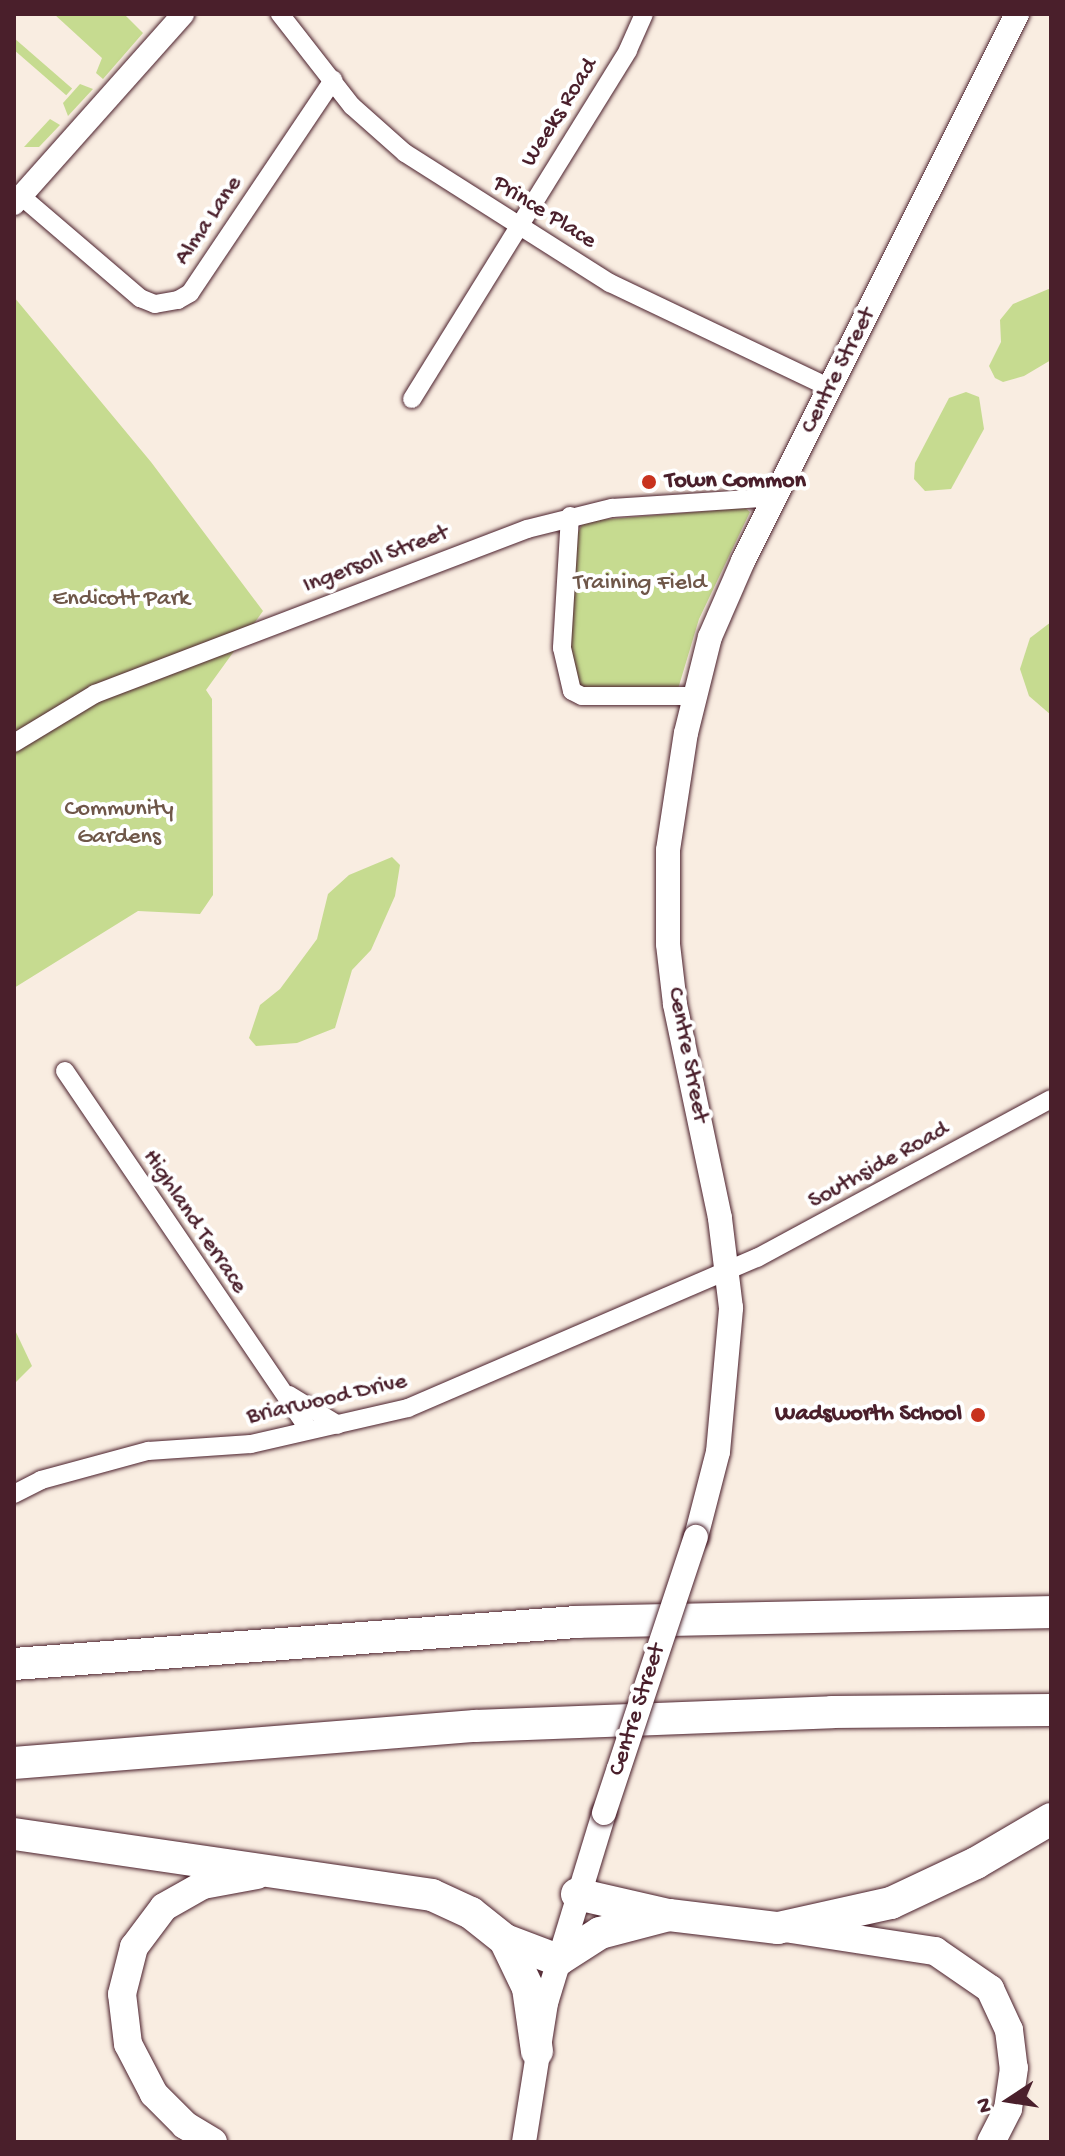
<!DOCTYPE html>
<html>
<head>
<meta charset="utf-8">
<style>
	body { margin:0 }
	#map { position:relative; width:1065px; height:2156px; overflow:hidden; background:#f9ede1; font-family:"Gochi Hand",sans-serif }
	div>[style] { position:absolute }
	.green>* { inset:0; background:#c6db90; transform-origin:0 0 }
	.roads { filter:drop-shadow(0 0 2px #4a1f2b) drop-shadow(0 0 2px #4a1f2b) }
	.minor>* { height:18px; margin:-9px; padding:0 9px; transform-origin:9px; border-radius:9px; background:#fff }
	.tertiary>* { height:22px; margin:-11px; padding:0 11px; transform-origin:11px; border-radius:11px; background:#fff }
	.secondary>* { height:24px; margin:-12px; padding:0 12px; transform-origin:12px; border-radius:12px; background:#fff }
	.primary>* { height:28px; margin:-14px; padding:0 14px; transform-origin:14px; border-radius:14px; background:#fff }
	.motorway>* { height:32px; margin:-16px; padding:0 16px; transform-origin:16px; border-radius:16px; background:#fff }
	.bridges { filter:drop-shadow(0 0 2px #4a1f2b) drop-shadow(0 0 2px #4a1f2b) }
	.secondary-bridge>* { height:24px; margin:-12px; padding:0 12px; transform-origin:12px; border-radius:12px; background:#fff }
	.dots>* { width:22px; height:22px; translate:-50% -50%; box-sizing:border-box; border:4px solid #fff; border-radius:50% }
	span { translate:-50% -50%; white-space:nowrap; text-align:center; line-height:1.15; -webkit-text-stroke:8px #fff; paint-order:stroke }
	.street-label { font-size:24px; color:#4a1f2b }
	.poi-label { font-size:24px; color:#4a1f2b; font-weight:700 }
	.left { translate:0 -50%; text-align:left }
	.right { translate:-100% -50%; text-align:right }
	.park-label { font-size:24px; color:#6f5749 }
	.frame { position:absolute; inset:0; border:16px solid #4a1f2b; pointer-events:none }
	.north { position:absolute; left:969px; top:2060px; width:80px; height:80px; -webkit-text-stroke:6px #fff; paint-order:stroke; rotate:258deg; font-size:22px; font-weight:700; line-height:32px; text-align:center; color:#4a1f2b }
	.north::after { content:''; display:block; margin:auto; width:28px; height:36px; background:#4a1f2b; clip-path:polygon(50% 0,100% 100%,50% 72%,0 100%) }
</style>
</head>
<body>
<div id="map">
	<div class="green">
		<div style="clip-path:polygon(54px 14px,124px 14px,143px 33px,103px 79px,96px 73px,102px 58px)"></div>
		<div style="left:14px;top:38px;width:77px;height:9px;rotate:41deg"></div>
		<div style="clip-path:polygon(80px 84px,93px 89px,68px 116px,63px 103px)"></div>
		<div style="clip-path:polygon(50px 119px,60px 125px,39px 147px,24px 147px)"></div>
		<div style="clip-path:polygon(1051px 288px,1051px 360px,1024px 376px,1003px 382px,995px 378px,989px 366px,1001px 342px,1000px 320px,1013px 304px)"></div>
		<div style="clip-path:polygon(14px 297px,151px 462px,263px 611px,206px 690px,212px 699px,213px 895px,200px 914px,138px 911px,14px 988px)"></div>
		<div style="clip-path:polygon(966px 392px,979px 397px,984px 429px,951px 489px,925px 491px,914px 479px,915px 463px,949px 398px)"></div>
		<div style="clip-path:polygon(745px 508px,750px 512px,699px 619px,678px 689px,583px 688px,576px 682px,567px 647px,576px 536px,584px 521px)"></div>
		<div style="clip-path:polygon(1051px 622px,1051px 715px,1029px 696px,1020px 669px,1030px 638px)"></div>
		<div style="clip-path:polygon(392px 857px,400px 865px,395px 896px,371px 950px,352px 970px,335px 1028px,297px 1043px,256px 1046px,249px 1038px,260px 1005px,280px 989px,317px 939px,328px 894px,349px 875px)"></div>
		<div style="clip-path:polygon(14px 1328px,32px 1366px,14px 1384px)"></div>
	</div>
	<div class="roads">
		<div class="minor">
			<div style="left:280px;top:14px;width:117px;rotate:52deg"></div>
			<div style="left:352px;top:106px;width:71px;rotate:41.6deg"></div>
			<div style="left:405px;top:153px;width:243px;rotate:32.4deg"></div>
			<div style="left:610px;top:283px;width:244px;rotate:25.5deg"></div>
			<div style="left:21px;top:196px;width:157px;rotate:40.6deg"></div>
			<div style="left:140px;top:298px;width:16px;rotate:22deg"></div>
			<div style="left:155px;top:304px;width:23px;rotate:-10deg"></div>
			<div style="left:178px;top:300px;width:14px;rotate:-30deg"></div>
			<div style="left:190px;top:293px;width:257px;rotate:-56.1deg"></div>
			<div style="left:412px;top:399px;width:410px;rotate:-58.2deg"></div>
			<div style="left:628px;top:50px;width:39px;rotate:-66deg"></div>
			<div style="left:570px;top:516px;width:132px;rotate:93.5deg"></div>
			<div style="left:562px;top:648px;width:44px;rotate:76.9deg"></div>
			<div style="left:572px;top:691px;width:11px;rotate:27deg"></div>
			<div style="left:582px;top:696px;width:112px"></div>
			<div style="left:14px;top:743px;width:95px;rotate:-31.2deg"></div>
			<div style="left:95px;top:694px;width:462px;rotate:-20.9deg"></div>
			<div style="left:527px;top:529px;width:88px;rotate:-13.9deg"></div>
			<div style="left:612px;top:508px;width:164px;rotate:-3.8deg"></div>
			<div style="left:65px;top:1071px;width:434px;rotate:55.8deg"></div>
			<div style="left:289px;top:1395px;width:57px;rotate:31.5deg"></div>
			<div style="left:14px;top:1494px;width:30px;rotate:-27deg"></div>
			<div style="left:41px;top:1480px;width:111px;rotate:-15.2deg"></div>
			<div style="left:148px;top:1451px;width:103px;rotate:-3.9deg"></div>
			<div style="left:251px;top:1444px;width:161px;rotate:-12.9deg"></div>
			<div style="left:408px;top:1408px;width:380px;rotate:-23.3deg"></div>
			<div style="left:757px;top:1258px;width:334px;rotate:-28.4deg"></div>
		</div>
		<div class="tertiary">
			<div style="left:14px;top:204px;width:254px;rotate:-48.3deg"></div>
		</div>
		<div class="secondary">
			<div style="left:696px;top:1537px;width:88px;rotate:-75.5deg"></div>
			<div style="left:718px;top:1452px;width:145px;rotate:-84.8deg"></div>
			<div style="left:731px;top:1308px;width:91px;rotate:-97deg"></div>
			<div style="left:720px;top:1218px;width:219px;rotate:-101.9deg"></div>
			<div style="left:675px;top:1004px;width:60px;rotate:-96.7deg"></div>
			<div style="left:668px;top:944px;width:94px;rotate:-90deg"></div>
			<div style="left:668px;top:850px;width:118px;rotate:-81.3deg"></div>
			<div style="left:686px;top:733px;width:99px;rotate:-76deg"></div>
			<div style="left:710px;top:637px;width:83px;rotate:-66.5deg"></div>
			<div style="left:743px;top:561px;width:612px;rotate:-63.39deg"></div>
			<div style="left:524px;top:2142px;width:141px;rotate:-81deg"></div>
			<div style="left:546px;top:2003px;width:199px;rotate:-73deg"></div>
		</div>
		<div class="primary">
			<div style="left:791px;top:1929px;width:146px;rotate:8.7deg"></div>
			<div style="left:935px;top:1951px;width:67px;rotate:34.6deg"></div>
			<div style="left:990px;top:1989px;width:45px;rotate:65.1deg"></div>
			<div style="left:1009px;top:2030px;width:38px;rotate:83deg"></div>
			<div style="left:1014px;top:2068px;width:41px;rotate:98.3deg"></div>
			<div style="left:1008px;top:2109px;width:37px;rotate:117deg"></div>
			<div style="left:213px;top:2142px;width:33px;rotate:-149deg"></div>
			<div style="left:185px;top:2125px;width:44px;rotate:-135deg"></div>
			<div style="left:154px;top:2094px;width:56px;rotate:-117.5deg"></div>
			<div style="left:128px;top:2044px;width:50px;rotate:-96.8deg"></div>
			<div style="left:122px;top:1994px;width:49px;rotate:-75.7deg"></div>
			<div style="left:134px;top:1947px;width:50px;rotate:-53.1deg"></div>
			<div style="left:164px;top:1907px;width:45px;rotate:-29.4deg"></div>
			<div style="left:203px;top:1885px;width:55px;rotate:-10.5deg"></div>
		</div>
		<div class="motorway">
			<div style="left:14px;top:1664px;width:565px;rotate:-4.27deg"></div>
			<div style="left:577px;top:1622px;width:474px;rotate:-1.2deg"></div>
			<div style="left:14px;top:1763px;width:462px;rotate:-4.6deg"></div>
			<div style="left:475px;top:1726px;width:357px;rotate:-2.2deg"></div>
			<div style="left:832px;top:1712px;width:219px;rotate:-0.5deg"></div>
			<div style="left:14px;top:1834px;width:422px;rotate:8.3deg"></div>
			<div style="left:432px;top:1895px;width:43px;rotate:24.8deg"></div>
			<div style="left:471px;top:1913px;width:43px;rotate:38.5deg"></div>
			<div style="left:505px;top:1940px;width:57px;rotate:20.7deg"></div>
			<div style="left:558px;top:1960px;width:50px;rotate:-32.7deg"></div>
			<div style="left:600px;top:1933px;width:71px;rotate:-14.6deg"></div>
			<div style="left:577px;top:1894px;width:94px;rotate:12.9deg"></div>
			<div style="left:669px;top:1915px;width:110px;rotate:6.8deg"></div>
			<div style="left:778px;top:1928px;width:116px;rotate:-12.5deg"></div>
			<div style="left:891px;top:1903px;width:94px;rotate:-25.2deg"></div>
			<div style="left:976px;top:1863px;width:87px;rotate:-30.4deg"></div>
			<div style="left:505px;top:1940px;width:53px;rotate:64.4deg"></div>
			<div style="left:528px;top:1988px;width:64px;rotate:81.9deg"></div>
		</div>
	</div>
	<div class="bridges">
		<div class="secondary-bridge">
			<div style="left:604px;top:1813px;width:291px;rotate:-71.6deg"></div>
		</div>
	</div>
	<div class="dots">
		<div style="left:649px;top:482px;background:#c8321e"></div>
		<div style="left:978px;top:1415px;background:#c8321e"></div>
	</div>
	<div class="street-label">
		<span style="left:560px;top:113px;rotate:-58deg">Weeks Road</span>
		<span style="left:544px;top:213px;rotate:32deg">Prince Place</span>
		<span style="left:209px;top:221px;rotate:-56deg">Alma Lane</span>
		<span style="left:839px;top:371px;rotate:-63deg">Centre Street</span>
		<span style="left:376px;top:560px;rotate:-21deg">Ingersoll Street</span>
		<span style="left:687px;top:1055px;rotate:79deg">Centre Street</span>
		<span style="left:879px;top:1166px;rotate:-29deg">Southside Road</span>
		<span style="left:194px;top:1222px;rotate:56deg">Highland Terrace</span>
		<span style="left:327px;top:1400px;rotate:-13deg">Briarwood Drive</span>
		<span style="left:638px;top:1710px;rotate:-72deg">Centre Street</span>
	</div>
	<div class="poi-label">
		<span class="left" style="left:665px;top:482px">Town Common</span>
		<span class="right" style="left:962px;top:1415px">Wadsworth School</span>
	</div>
	<div class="park-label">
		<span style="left:640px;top:584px">Training Field</span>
		<span style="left:121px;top:600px">Endicott Park</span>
		<span style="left:119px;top:824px">Community<br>Gardens</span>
	</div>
	<div class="frame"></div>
	<div class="north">N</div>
</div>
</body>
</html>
